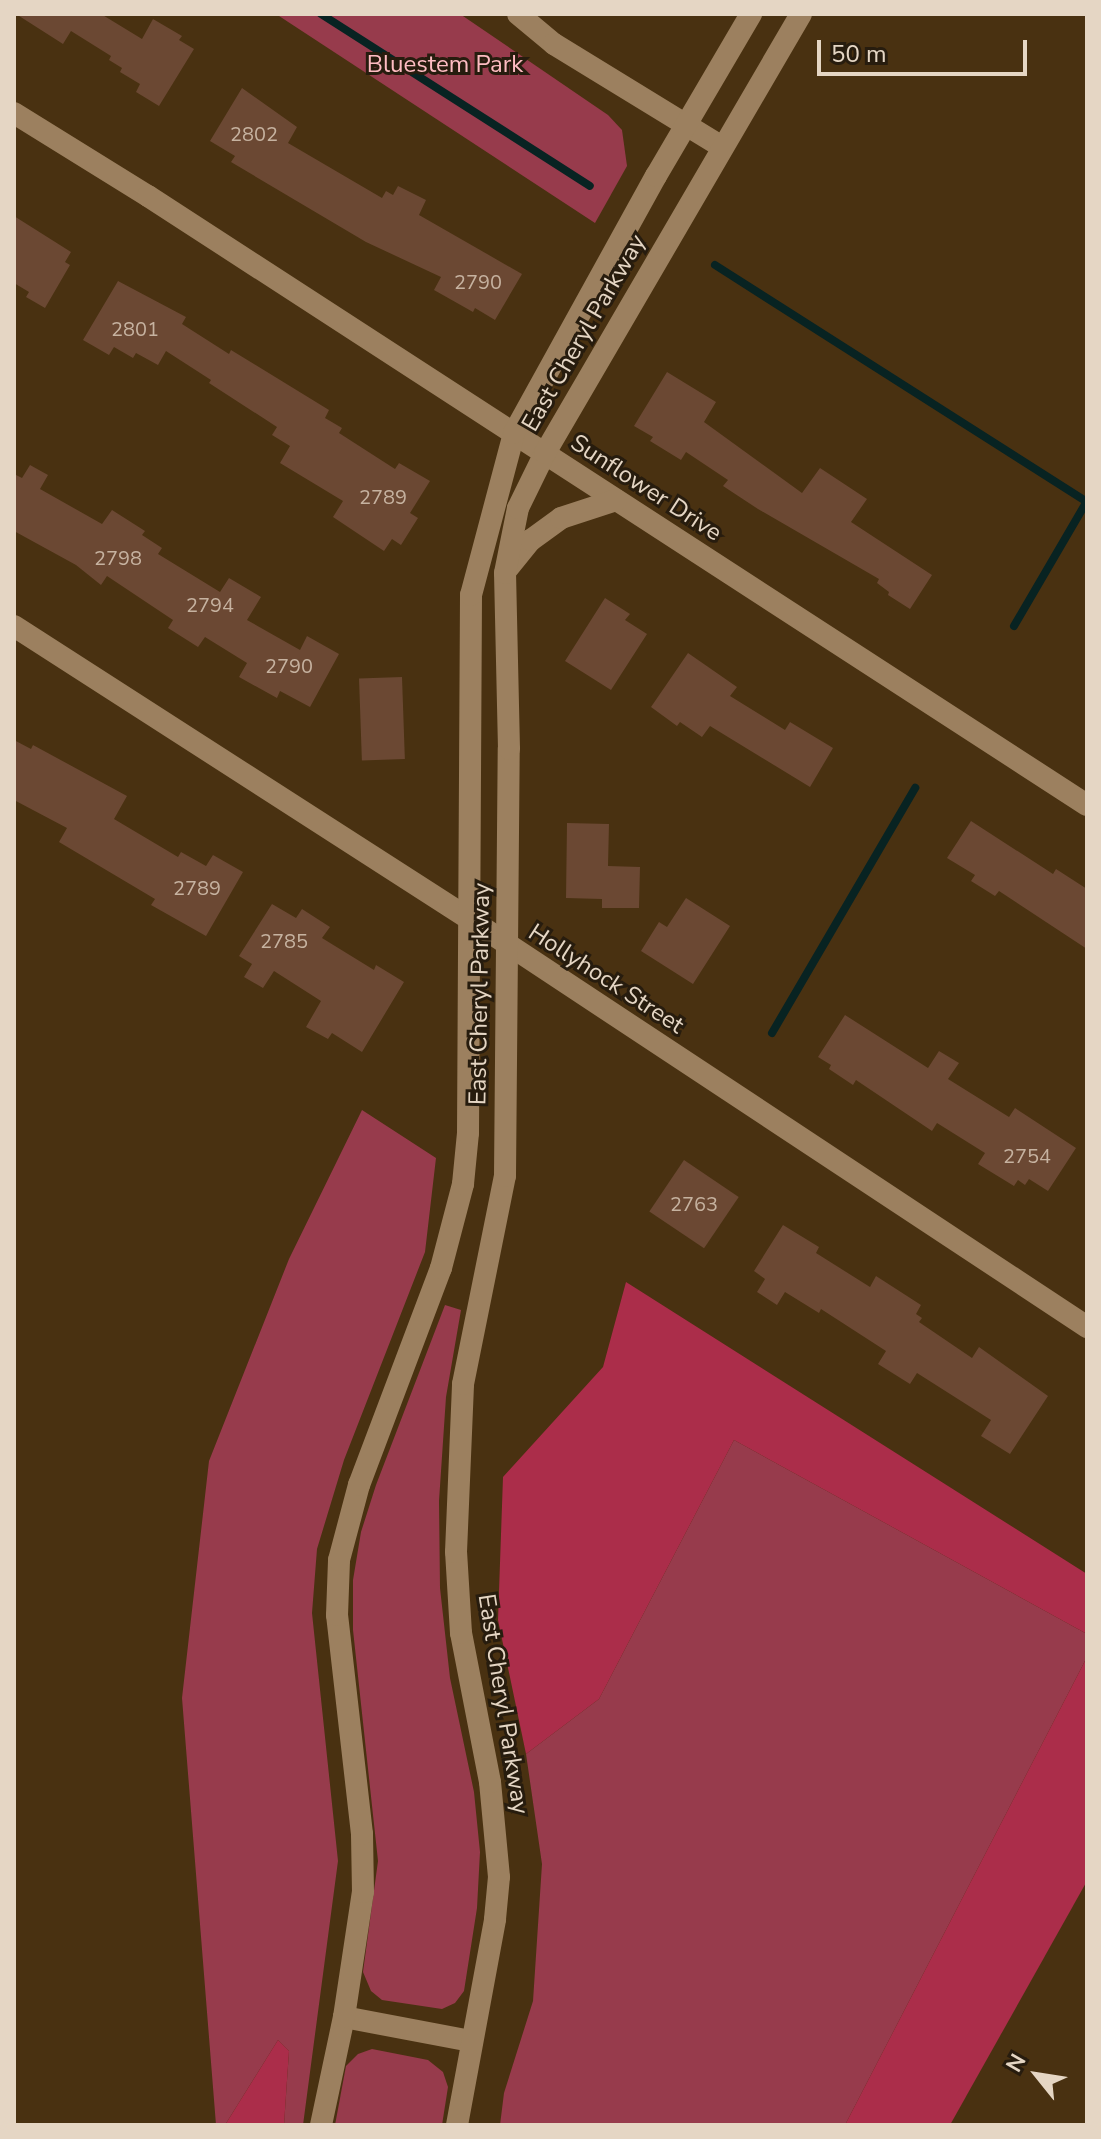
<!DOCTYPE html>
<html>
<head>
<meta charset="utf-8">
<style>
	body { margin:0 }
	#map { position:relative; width:1101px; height:2139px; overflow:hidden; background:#493111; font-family:"Nunito Sans",sans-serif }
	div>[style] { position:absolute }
	.green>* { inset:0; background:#973b4c }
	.forest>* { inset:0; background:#ab2d4a }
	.stream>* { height:8px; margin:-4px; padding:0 4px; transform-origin:4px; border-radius:4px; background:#082322 }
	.building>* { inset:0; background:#6b4833; transform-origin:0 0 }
	.minor>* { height:22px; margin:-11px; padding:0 11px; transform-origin:11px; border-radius:11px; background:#9c805f }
	.tertiary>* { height:22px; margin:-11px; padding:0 11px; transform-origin:11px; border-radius:11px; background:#9c805f }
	span { translate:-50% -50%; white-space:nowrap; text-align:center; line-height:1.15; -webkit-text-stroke:6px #271c0e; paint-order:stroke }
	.number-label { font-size:20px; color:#c6b2a0 }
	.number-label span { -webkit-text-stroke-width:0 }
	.park-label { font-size:24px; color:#febcc2 }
	.street-label { font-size:24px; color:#e5d6c4 }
	.frame { position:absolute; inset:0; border:16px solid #e5d6c4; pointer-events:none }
	.north { position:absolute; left:997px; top:2035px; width:80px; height:80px; -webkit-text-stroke:6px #271c0e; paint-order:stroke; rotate:300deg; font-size:22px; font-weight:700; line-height:32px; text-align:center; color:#e5d6c4 }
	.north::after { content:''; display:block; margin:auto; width:28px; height:36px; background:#e5d6c4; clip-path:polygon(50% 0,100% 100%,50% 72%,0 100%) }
	.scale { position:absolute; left:817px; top:40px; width:210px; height:36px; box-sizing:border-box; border:4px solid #e5d6c4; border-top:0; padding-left:10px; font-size:24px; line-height:28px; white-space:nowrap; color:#e5d6c4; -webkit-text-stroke:6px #271c0e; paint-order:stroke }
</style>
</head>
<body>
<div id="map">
	<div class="green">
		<div style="clip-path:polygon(276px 14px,460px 14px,608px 115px,622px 130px,627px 166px,595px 223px)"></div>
		<div style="clip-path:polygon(362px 1110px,436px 1158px,425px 1252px,344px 1460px,317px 1549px,312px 1613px,338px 1861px,303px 2125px,284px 2125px,289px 2051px,278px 2040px,225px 2125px,216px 2125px,182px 1698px,209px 1461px,289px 1259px)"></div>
		<div style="clip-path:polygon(445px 1305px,461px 1310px,446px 1397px,439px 1501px,440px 1588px,450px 1678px,474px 1792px,480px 1852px,477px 1908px,464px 1991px,455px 2003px,442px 2009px,382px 2000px,371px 1991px,363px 1972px,378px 1861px,353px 1630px,353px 1580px,361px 1532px,376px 1485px)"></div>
		<div style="clip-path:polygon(734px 1440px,1087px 1634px,1087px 1657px,845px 2125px,500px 2125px,504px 2093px,533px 2001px,542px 1864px,526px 1754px,599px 1699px)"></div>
		<div style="clip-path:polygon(372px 2049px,428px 2060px,443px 2072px,448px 2087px,442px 2125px,335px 2125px,346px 2066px,358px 2054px)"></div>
	</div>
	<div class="forest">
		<div style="clip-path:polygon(626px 1282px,1087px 1574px,1087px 1634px,734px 1440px,599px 1699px,526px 1754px,498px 1620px,503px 1477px,603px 1367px)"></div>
		<div style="clip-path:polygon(1087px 1657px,1087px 1881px,950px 2125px,845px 2125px)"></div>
		<div style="clip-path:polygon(278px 2040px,289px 2051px,284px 2125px,225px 2125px)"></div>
	</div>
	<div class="stream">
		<div style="left:321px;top:14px;width:319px;rotate:32.6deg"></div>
		<div style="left:715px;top:265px;width:441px;rotate:32.5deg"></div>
		<div style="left:1014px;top:626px;width:145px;rotate:-59.7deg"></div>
		<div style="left:772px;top:1033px;width:284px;rotate:-59.7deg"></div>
	</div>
	<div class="building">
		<div style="clip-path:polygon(16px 14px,101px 14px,142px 39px,153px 19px,182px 36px,179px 40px,194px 49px,159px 106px,136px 92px,140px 84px,120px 72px,122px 68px,109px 60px,111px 56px,71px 31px,63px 44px)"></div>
		<div style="clip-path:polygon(242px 88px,297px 127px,288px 143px,382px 198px,386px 191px,393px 195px,398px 186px,426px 200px,419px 215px,522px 274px,495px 320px,475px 308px,473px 312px,434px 290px,441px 277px,366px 242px,231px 162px,235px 156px,210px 141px)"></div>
		<div style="clip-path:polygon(14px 216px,71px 252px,65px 262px,70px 265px,45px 308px,26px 297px,29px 292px,14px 283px)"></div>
		<div style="clip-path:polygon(118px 281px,186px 317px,182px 324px,229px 354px,231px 350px,329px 410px,325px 418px,342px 428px,339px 433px,395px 469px,399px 463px,430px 481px,410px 513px,418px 518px,401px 545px,392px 539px,384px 551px,333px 517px,343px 501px,280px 463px,290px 446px,272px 435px,277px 427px,209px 383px,211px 380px,166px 351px,158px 365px,136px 353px,133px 358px,114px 347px,109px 355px,83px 340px)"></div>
		<div style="clip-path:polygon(667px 372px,716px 402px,704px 422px,802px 493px,820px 468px,867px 499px,851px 522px,932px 575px,910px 609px,888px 595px,889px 592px,877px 583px,879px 579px,758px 509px,723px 486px,728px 480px,686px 452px,681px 460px,650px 441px,653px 437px,634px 426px)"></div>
		<div style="clip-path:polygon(30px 465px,48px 475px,40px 489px,102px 524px,112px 510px,145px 531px,142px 535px,162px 548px,158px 554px,220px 592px,229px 578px,261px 597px,247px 620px,300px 650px,307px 636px,339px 654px,310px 707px,280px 691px,277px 698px,239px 677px,247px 663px,205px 637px,198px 647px,168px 628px,173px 620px,107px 576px,101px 585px,76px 565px,14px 531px,14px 474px,22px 478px)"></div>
		<div style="clip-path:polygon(605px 598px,630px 614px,625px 620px,647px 634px,611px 690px,565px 661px)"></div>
		<div style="clip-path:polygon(688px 653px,737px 687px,730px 696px,785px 730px,790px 722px,833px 748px,810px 787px,710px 726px,702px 737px,680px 722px,677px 726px,651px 707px)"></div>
		<div style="left:402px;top:677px;width:82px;height:43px;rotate:88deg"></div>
		<div style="clip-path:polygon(14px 740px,31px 749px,33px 745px,127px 796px,114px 819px,178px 857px,181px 852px,206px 866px,213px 855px,243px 872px,206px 936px,151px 905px,155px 899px,59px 842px,67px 828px,14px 800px)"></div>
		<div style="clip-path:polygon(971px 821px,1053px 874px,1056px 869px,1087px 889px,1087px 949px,999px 891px,995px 896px,971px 881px,975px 875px,947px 858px)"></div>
		<div style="clip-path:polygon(567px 823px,609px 824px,608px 866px,640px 867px,639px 908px,602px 908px,602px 899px,566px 898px)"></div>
		<div style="clip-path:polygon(686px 898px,730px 926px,693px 984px,641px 951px,659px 922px,667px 927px)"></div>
		<div style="clip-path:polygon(272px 904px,296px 918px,302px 909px,330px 927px,322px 938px,374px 970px,376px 965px,404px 982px,362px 1052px,332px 1033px,328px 1039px,306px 1027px,321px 1001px,274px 971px,263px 988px,244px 977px,252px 964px,239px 956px)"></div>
		<div style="clip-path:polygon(845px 1015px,928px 1068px,939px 1051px,959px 1063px,948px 1079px,1009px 1117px,1015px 1108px,1076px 1148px,1048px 1191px,1029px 1179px,1025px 1185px,1018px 1180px,1014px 1186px,978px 1164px,985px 1153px,937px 1123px,932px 1131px,856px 1080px,853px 1085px,829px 1069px,831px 1065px,818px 1057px)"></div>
		<div style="left:684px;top:1160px;width:66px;height:62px;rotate:34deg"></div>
		<div style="clip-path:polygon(783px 1225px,819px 1247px,816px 1253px,870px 1287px,876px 1276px,921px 1305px,916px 1314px,922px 1318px,919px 1322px,972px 1358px,979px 1347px,1048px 1396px,1010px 1454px,981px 1436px,991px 1420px,917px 1373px,910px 1384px,878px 1364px,886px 1351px,821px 1309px,819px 1313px,785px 1292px,777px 1305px,757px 1292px,765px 1279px,754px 1271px)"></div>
	</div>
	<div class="minor">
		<div style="left:518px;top:14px;width:47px;rotate:39.8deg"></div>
		<div style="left:554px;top:44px;width:197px;rotate:31.5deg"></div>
		<div style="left:14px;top:113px;width:158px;rotate:31.8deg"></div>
		<div style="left:148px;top:196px;width:1119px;rotate:32.97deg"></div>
		<div style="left:14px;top:626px;width:540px;rotate:32.75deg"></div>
		<div style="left:468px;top:918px;width:742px;rotate:33.45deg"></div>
		<div style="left:344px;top:2017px;width:129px;rotate:10.7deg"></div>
	</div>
	<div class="tertiary">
		<div style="left:508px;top:568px;width:36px;rotate:-51deg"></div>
		<div style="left:531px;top:540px;width:37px;rotate:-36deg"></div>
		<div style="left:561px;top:518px;width:58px;rotate:-18.1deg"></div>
		<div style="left:321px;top:2125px;width:110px;rotate:-78deg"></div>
		<div style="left:344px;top:2017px;width:126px;rotate:-81.4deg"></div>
		<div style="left:363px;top:1892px;width:58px;rotate:-91deg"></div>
		<div style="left:362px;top:1834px;width:220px;rotate:-96.5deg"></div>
		<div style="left:337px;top:1615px;width:55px;rotate:-87.9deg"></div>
		<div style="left:339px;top:1560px;width:78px;rotate:-75.1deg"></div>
		<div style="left:359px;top:1485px;width:232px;rotate:-69.3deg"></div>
		<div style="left:441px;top:1268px;width:87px;rotate:-75.3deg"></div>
		<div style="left:463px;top:1184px;width:51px;rotate:-84.4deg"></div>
		<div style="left:468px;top:1133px;width:538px;rotate:-89.68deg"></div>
		<div style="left:471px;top:595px;width:168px;rotate:-75.1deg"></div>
		<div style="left:514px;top:433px;width:294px;rotate:-61.1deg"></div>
		<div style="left:656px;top:176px;width:188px;rotate:-59.6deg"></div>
		<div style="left:457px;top:2125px;width:209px;rotate:-79.5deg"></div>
		<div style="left:495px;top:1919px;width:42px;rotate:-84.6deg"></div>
		<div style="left:499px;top:1877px;width:95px;rotate:-95.4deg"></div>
		<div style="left:490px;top:1782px;width:152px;rotate:-101deg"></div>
		<div style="left:461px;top:1633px;width:81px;rotate:-93.5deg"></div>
		<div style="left:456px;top:1552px;width:168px;rotate:-87.6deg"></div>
		<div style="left:463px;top:1384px;width:212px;rotate:-78.6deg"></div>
		<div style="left:505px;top:1176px;width:427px;rotate:-89.5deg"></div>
		<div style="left:509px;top:749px;width:176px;rotate:-91.3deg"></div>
		<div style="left:505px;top:573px;width:66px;rotate:-78.7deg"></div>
		<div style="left:518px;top:508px;width:61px;rotate:-63.9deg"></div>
		<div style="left:545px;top:453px;width:508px;rotate:-59.75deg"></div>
	</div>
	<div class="number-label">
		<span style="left:254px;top:134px">2802</span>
		<span style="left:478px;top:282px">2790</span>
		<span style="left:135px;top:329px">2801</span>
		<span style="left:383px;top:497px">2789</span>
		<span style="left:118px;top:558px">2798</span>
		<span style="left:210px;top:605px">2794</span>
		<span style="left:289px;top:666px">2790</span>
		<span style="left:197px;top:888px">2789</span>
		<span style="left:284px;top:941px">2785</span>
		<span style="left:1027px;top:1156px">2754</span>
		<span style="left:694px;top:1204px">2763</span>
	</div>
	<div class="park-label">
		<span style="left:445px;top:65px">Bluestem Park</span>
	</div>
	<div class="street-label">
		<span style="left:584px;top:333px;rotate:-60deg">East Cheryl Parkway</span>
		<span style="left:646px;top:488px;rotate:33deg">Sunflower Drive</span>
		<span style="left:606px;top:979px;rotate:33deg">Hollyhock Street</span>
		<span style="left:480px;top:994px;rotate:-89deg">East Cheryl Parkway</span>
		<span style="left:503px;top:1704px;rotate:81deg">East Cheryl Parkway</span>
	</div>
	<div class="frame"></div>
	<div class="north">N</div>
	<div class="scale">50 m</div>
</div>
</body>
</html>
